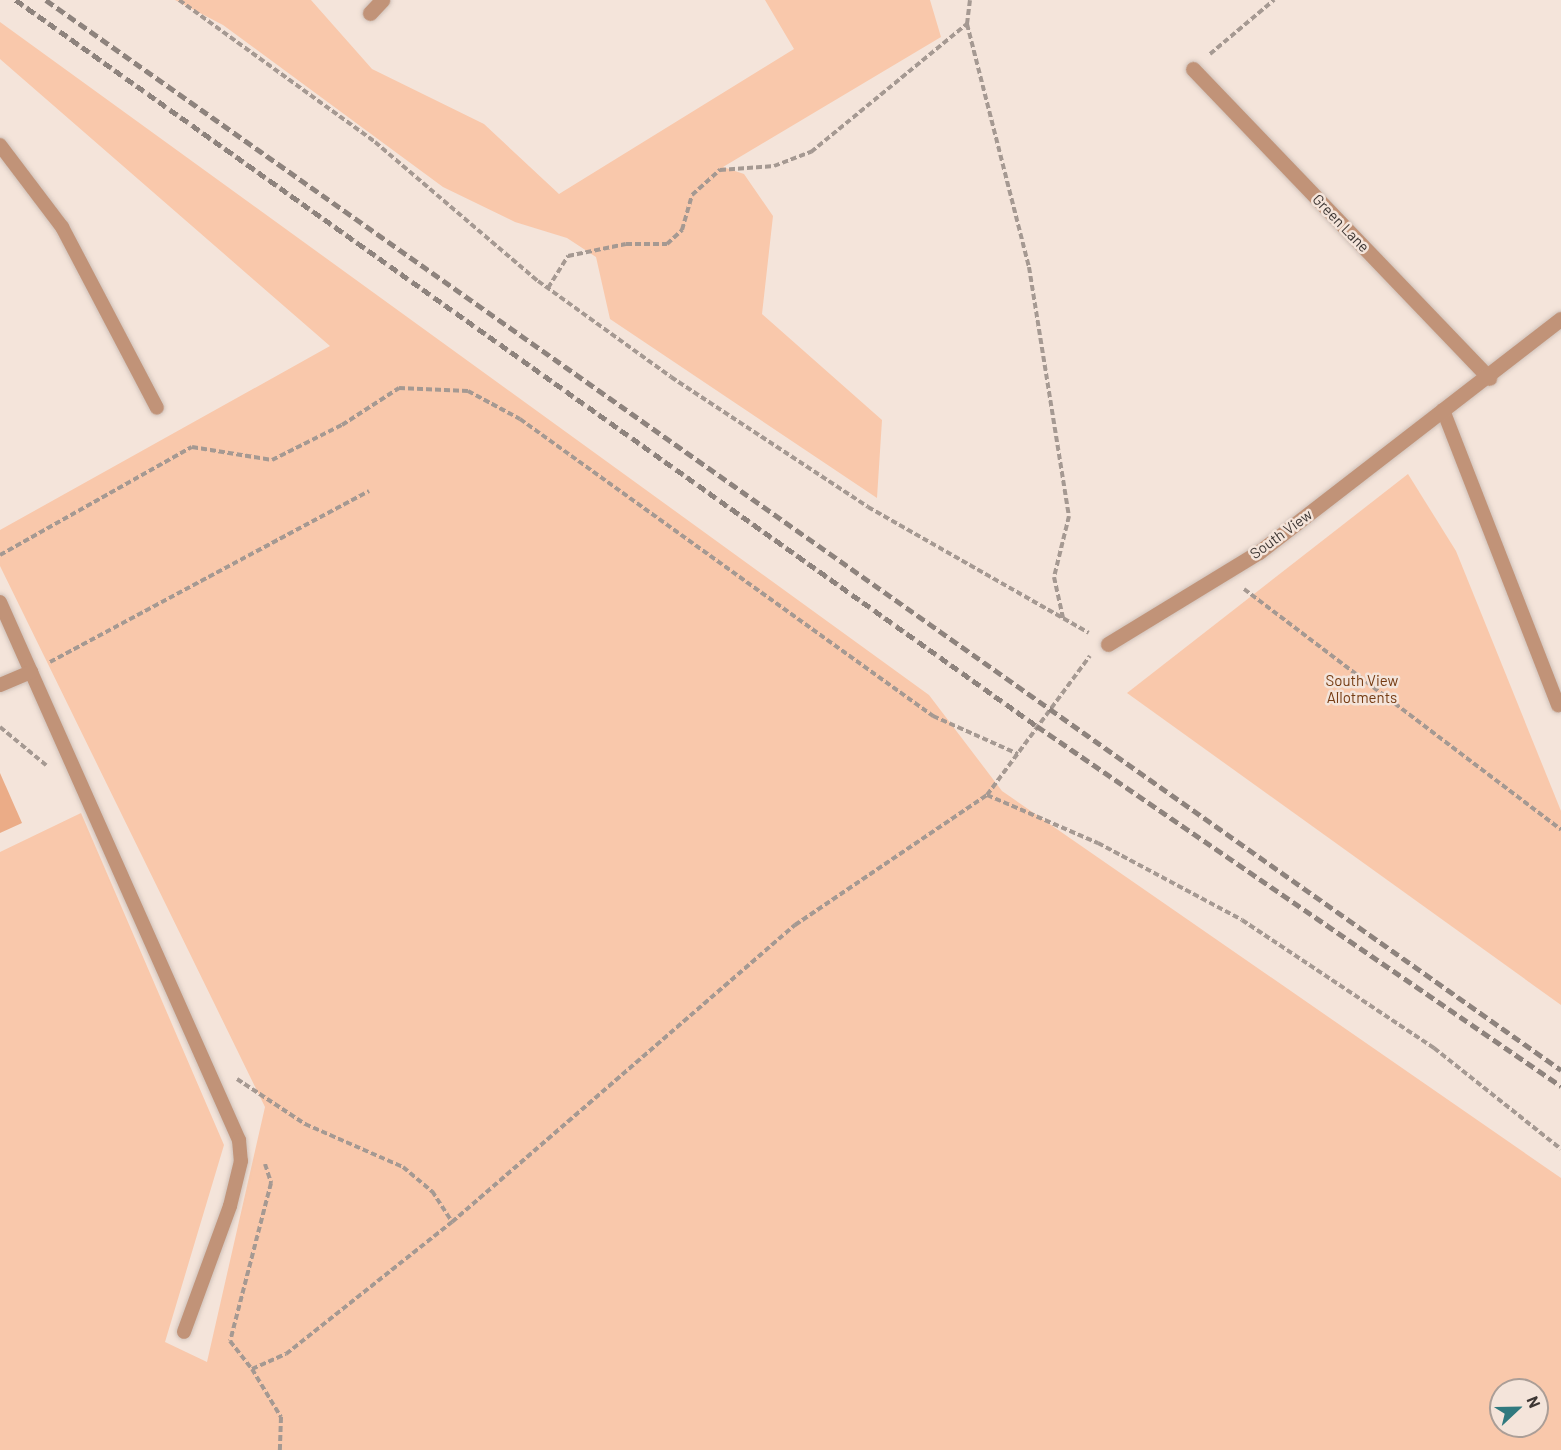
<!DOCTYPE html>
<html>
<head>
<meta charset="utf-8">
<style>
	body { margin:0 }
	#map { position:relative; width:1561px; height:1450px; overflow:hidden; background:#f4e4da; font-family:Barlow,sans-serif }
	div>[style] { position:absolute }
	.green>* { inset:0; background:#f9c8ab }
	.building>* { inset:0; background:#ebac87 }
	.path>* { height:4px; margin-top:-2px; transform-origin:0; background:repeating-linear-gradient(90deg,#a59992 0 6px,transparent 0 9px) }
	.roads { filter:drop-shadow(0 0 2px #cfc1b9) drop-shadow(0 0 2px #cfc1b9) }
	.service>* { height:14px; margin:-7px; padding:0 7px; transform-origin:7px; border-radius:7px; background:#c19378 }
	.minor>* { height:15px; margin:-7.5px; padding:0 7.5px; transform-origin:7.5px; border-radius:7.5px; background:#c19378 }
	.rail>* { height:4.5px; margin-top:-2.25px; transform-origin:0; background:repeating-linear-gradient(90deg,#8e837d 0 9px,transparent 0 13.5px) }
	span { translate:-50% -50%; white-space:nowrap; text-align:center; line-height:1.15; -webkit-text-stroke:5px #f4e4da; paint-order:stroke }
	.street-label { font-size:15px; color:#3d3633 }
	.park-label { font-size:15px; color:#753b12 }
	.north { position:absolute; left:1489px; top:1378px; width:60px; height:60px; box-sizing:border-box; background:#f4e4da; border:2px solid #ab9e97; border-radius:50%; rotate:68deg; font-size:16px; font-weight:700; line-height:24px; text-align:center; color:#3d3633 }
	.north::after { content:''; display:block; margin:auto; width:21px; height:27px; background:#30797e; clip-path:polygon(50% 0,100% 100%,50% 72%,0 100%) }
</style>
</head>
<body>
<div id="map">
	<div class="green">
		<div style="clip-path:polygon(175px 0,311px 0,372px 69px,484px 124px,559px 194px,794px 49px,765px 0,930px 0,941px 37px,723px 167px,744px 174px,773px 216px,762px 314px,882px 420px,877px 498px,610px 319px,596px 257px,567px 238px,515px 222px,443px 187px,223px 25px)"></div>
		<div style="clip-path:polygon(evenodd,0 22px,929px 695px,1002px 791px,1561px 1178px,1561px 1450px,0 1450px,0 852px,81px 813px,224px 1145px,165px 1342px,207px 1362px,265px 1107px,0 566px,0 530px,330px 346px,0 59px,0 22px,1501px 1390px,1537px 1390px,1537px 1426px,1501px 1426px,1501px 1390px)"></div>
		<div style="clip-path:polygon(1408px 474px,1456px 551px,1561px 811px,1561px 1005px,1127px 693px)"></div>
	</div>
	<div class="building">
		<div style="clip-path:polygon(0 773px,22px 823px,0 833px)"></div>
	</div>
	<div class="path">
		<div style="left:179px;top:0;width:242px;rotate:35.9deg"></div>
		<div style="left:375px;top:142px;width:214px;rotate:40.5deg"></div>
		<div style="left:538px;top:281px;width:164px;rotate:35.8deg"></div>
		<div style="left:671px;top:377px;width:236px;rotate:33.4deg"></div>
		<div style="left:868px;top:507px;width:254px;rotate:29.7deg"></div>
		<div style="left:967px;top:24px;width:251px;rotate:75.7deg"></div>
		<div style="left:1029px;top:267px;width:252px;rotate:80.9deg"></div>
		<div style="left:1069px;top:516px;width:63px;rotate:103.8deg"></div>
		<div style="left:1054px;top:577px;width:42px;rotate:77.6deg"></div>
		<div style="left:1210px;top:54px;width:84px;rotate:-40.2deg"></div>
		<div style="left:548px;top:288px;width:38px;rotate:-58deg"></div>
		<div style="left:568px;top:256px;width:59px;rotate:-11.7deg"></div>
		<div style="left:626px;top:244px;width:41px"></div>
		<div style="left:667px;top:244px;width:21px;rotate:-43deg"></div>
		<div style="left:682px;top:230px;width:36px;rotate:-74deg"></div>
		<div style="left:692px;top:195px;width:38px;rotate:-42deg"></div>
		<div style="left:720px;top:170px;width:54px;rotate:-4.2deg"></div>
		<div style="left:774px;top:166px;width:40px;rotate:-21deg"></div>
		<div style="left:811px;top:152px;width:202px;rotate:-39.4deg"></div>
		<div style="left:967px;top:24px;width:24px;rotate:-83deg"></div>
		<div style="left:0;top:555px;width:220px;rotate:-29.4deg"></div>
		<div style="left:192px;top:447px;width:81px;rotate:9.2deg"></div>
		<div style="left:272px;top:460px;width:78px;rotate:-26.6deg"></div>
		<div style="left:342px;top:425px;width:68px;rotate:-33deg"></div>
		<div style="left:399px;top:388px;width:69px;rotate:2.5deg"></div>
		<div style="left:468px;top:391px;width:59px;rotate:28.3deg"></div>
		<div style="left:520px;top:419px;width:509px;rotate:35.72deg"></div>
		<div style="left:933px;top:716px;width:93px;rotate:24.1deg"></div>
		<div style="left:1244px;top:589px;width:398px;rotate:37.2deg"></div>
		<div style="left:50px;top:662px;width:362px;rotate:-28.2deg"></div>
		<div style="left:0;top:727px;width:60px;rotate:39.6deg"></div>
		<div style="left:987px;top:795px;width:121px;rotate:23.4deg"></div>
		<div style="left:1098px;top:843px;width:163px;rotate:28.1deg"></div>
		<div style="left:1242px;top:920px;width:231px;rotate:33.7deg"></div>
		<div style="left:1434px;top:1048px;width:162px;rotate:38.5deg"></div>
		<div style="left:237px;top:1079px;width:82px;rotate:33.5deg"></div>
		<div style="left:305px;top:1124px;width:107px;rotate:23.7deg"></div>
		<div style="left:403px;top:1167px;width:38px;rotate:40deg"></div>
		<div style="left:432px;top:1191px;width:37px;rotate:57deg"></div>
		<div style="left:265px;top:1164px;width:20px;rotate:72deg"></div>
		<div style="left:271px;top:1183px;width:163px;rotate:104.5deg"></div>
		<div style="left:230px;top:1341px;width:36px;rotate:52deg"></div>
		<div style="left:252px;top:1369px;width:37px;rotate:-24deg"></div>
		<div style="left:286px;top:1354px;width:212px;rotate:-38.5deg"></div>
		<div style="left:452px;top:1222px;width:454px;rotate:-40.9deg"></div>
		<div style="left:795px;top:925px;width:232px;rotate:-34.1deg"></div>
		<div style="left:987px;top:795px;width:173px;rotate:-53.5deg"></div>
		<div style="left:252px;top:1369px;width:56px;rotate:58.9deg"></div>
		<div style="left:281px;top:1417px;width:33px;rotate:92deg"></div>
	</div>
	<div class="roads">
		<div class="service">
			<div style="left:0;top:145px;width:103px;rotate:52.9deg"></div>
			<div style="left:62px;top:227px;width:204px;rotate:62.3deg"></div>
			<div style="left:1443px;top:410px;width:317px;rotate:68.7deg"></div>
			<div style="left:0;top:602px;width:589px;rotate:66.05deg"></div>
			<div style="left:239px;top:1140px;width:21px;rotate:85deg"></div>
			<div style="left:241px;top:1161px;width:46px;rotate:103.7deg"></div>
			<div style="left:230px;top:1206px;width:134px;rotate:110.1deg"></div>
			<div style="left:0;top:685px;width:34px;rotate:-23deg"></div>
		</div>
		<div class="minor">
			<div style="left:370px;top:13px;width:18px;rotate:-47deg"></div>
			<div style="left:1193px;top:69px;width:428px;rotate:46.2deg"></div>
			<div style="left:1108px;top:644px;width:177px;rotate:-31.4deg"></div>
			<div style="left:1259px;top:552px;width:381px;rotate:-37.7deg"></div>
		</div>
	</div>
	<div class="rail">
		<div style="left:16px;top:0;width:1253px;rotate:35.42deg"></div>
		<div style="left:1037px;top:726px;width:636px;rotate:34.49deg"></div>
		<div style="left:46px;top:0;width:1855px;rotate:35.23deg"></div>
	</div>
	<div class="street-label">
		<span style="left:1341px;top:223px;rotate:46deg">Green Lane</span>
		<span style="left:1281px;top:534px;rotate:-36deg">South View</span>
	</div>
	<div class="park-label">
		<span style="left:1362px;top:689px">South View<br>Allotments</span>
	</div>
	<div class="north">N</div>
</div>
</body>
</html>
